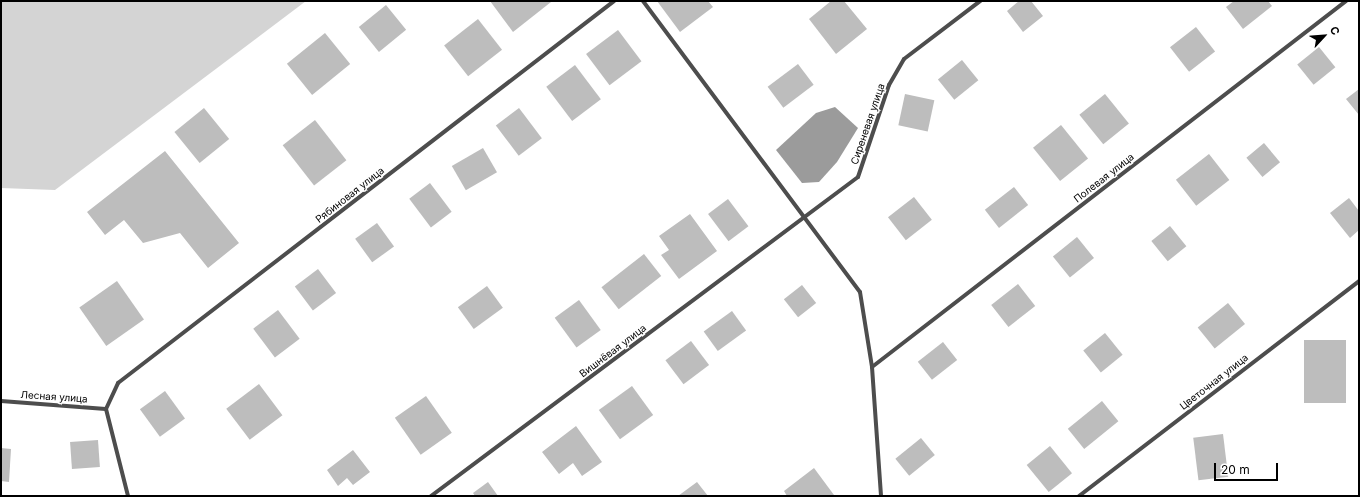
<!DOCTYPE html>
<html>
<head>
<meta charset="utf-8">
<style>
	body { margin:0 }
	#map { position:relative; width:1360px; height:497px; overflow:hidden; background:#fff; font-family:Inter,sans-serif }
	div>[style] { position:absolute }
	.green>* { inset:0; background:#d4d4d4 }
	.water>* { inset:0; background:#9b9b9b }
	.building>* { inset:0; background:#bdbdbd; transform-origin:0 0 }
	.minor>* { height:4px; margin:-2px; padding:0 2px; transform-origin:2px; border-radius:2px; background:#4d4d4d }
	span { translate:-50% -50%; white-space:nowrap; text-align:center; line-height:1.15; -webkit-text-stroke:3px #fff; paint-order:stroke }
	.street-label { font-size:10px; color:#000 }
	.frame { position:absolute; inset:0; border:2px solid #000; pointer-events:none }
	.north { position:absolute; left:1304px; top:16px; width:40px; height:40px; -webkit-text-stroke:3px #fff; paint-order:stroke; rotate:64deg; font-size:11px; font-weight:700; line-height:16px; text-align:center; color:#000 }
	.north::after { content:''; display:block; margin:auto; width:14px; height:18px; background:#000; clip-path:polygon(50% 0,100% 100%,50% 72%,0 100%) }
	.scale { position:absolute; left:1214px; top:463px; width:64px; height:18px; box-sizing:border-box; border:2px solid #000; border-top:0; padding-left:5px; font-size:12px; line-height:14px; white-space:nowrap; color:#000; -webkit-text-stroke:3px #fff; paint-order:stroke }
</style>
</head>
<body>
<div id="map">
	<div class="green">
		<div style="clip-path:polygon(1px 1px,306px 1px,55px 190px,1px 188px)"></div>
	</div>
	<div class="water">
		<div style="clip-path:polygon(835px 107px,858px 128px,837px 162px,819px 182px,802px 183px,776px 150px,816px 113px)"></div>
	</div>
	<div class="building">
		<div style="clip-path:polygon(490px 1px,550px 1px,551px 2px,513px 32px)"></div>
		<div style="clip-path:polygon(657px 1px,708px 1px,713px 7px,680px 32px)"></div>
		<div style="clip-path:polygon(831px 1px,844px 1px,867px 29px,836px 54px,809px 19px)"></div>
		<div style="clip-path:polygon(1019px 1px,1031px 1px,1043px 16px,1023px 32px,1007px 11px)"></div>
		<div style="clip-path:polygon(1234px 1px,1268px 1px,1272px 6px,1243px 29px,1226px 7px)"></div>
		<div style="left:386px;top:5px;width:32px;height:35px;rotate:51deg"></div>
		<div style="left:478px;top:19px;width:39px;height:43px;rotate:52deg"></div>
		<div style="left:1196px;top:27px;width:31px;height:33px;rotate:52deg"></div>
		<div style="left:618px;top:30px;width:39px;height:40px;rotate:53deg"></div>
		<div style="left:325px;top:33px;width:40px;height:49px;rotate:51deg"></div>
		<div style="left:1319px;top:47px;width:26px;height:28px;rotate:51deg"></div>
		<div style="left:962px;top:60px;width:26px;height:31px;rotate:51deg"></div>
		<div style="left:798px;top:64px;width:26px;height:38px;rotate:53deg"></div>
		<div style="left:575px;top:65px;width:43px;height:36px;rotate:53deg"></div>
		<div style="clip-path:polygon(1359px 89px,1359px 115px,1346px 99px)"></div>
		<div style="left:905px;top:94px;width:30px;height:32px;rotate:12deg"></div>
		<div style="left:1105px;top:94px;width:38px;height:33px;rotate:51deg"></div>
		<div style="left:204px;top:108px;width:40px;height:38px;rotate:51deg"></div>
		<div style="left:519px;top:108px;width:38px;height:29px;rotate:53deg"></div>
		<div style="left:315px;top:120px;width:51px;height:41px;rotate:52deg"></div>
		<div style="left:1061px;top:125px;width:43px;height:36px;rotate:51deg"></div>
		<div style="left:1264px;top:143px;width:25px;height:23px;rotate:50deg"></div>
		<div style="left:483px;top:148px;width:28px;height:36px;rotate:60deg"></div>
		<div style="clip-path:polygon(165px 151px,239px 243px,208px 268px,180px 233px,143px 243px,124px 220px,105px 235px,87px 212px)"></div>
		<div style="left:1209px;top:154px;width:33px;height:42px;rotate:52deg"></div>
		<div style="left:430px;top:183px;width:36px;height:26px;rotate:53deg"></div>
		<div style="left:1014px;top:187px;width:23px;height:37px;rotate:52deg"></div>
		<div style="left:914px;top:197px;width:29px;height:33px;rotate:52deg"></div>
		<div style="clip-path:polygon(1349px 198px,1359px 211px,1359px 230px,1350px 238px,1330px 213px)"></div>
		<div style="left:728px;top:199px;width:34px;height:25px;rotate:53deg"></div>
		<div style="clip-path:polygon(690px 214px,717px 251px,679px 279px,661px 255px,669px 250px,659px 236px)"></div>
		<div style="left:377px;top:223px;width:29px;height:27px;rotate:54deg"></div>
		<div style="left:1170px;top:226px;width:26px;height:24px;rotate:51deg"></div>
		<div style="left:1077px;top:237px;width:27px;height:31px;rotate:51deg"></div>
		<div style="left:644px;top:254px;width:28px;height:54px;rotate:52deg"></div>
		<div style="left:318px;top:269px;width:30px;height:29px;rotate:53deg"></div>
		<div style="left:117px;top:281px;width:47px;height:46px;rotate:55deg"></div>
		<div style="left:1018px;top:284px;width:28px;height:34px;rotate:52deg"></div>
		<div style="left:802px;top:285px;width:23px;height:23px;rotate:52deg"></div>
		<div style="left:487px;top:286px;width:27px;height:36px;rotate:54deg"></div>
		<div style="left:579px;top:300px;width:37px;height:30px;rotate:54deg"></div>
		<div style="left:1228px;top:303px;width:27px;height:39px;rotate:51deg"></div>
		<div style="left:278px;top:310px;width:36px;height:31px;rotate:53deg"></div>
		<div style="left:732px;top:311px;width:24px;height:35px;rotate:54deg"></div>
		<div style="left:1105px;top:333px;width:28px;height:28px;rotate:51deg"></div>
		<div style="left:1304px;top:340px;width:42px;height:63px"></div>
		<div style="left:691px;top:341px;width:30px;height:32px;rotate:53deg"></div>
		<div style="left:943px;top:342px;width:23px;height:32px;rotate:52deg"></div>
		<div style="left:259px;top:384px;width:39px;height:41px;rotate:53deg"></div>
		<div style="left:632px;top:386px;width:36px;height:41px;rotate:54deg"></div>
		<div style="left:165px;top:391px;width:34px;height:31px;rotate:54deg"></div>
		<div style="left:426px;top:396px;width:45px;height:38px;rotate:55deg"></div>
		<div style="left:1102px;top:401px;width:26px;height:44px;rotate:51deg"></div>
		<div style="clip-path:polygon(576px 426px,602px 462px,582px 476px,573px 463px,559px 474px,542px 452px)"></div>
		<div style="left:1223px;top:434px;width:43px;height:30px;rotate:83deg"></div>
		<div style="left:921px;top:438px;width:22px;height:33px;rotate:51deg"></div>
		<div style="left:98px;top:440px;width:27px;height:28px;rotate:86deg"></div>
		<div style="left:1050px;top:446px;width:35px;height:30px;rotate:51deg"></div>
		<div style="clip-path:polygon(1px 448px,11px 449px,9px 482px,1px 481px)"></div>
		<div style="clip-path:polygon(353px 450px,370px 472px,353px 485px,347px 478px,338px 486px,327px 470px)"></div>
		<div style="clip-path:polygon(814px 468px,834px 495px,787px 496px,784px 491px)"></div>
		<div style="clip-path:polygon(488px 482px,498px 496px,475px 496px,473px 493px)"></div>
		<div style="clip-path:polygon(697px 482px,708px 496px,678px 496px)"></div>
	</div>
	<div class="minor">
		<div style="left:643px;top:1px;width:363px;rotate:53.3deg"></div>
		<div style="left:860px;top:292px;width:76px;rotate:80.9deg"></div>
		<div style="left:872px;top:367px;width:129px;rotate:86deg"></div>
		<div style="left:872px;top:367px;width:599px;rotate:-37.67deg"></div>
		<div style="left:1px;top:401px;width:105px;rotate:4.4deg"></div>
		<div style="left:106px;top:409px;width:29px;rotate:-65deg"></div>
		<div style="left:118px;top:383px;width:626px;rotate:-37.6deg"></div>
		<div style="left:106px;top:409px;width:90px;rotate:75.8deg"></div>
		<div style="left:431px;top:496px;width:533px;rotate:-36.76deg"></div>
		<div style="left:858px;top:177px;width:97px;rotate:-71.4deg"></div>
		<div style="left:889px;top:85px;width:30px;rotate:-60deg"></div>
		<div style="left:904px;top:59px;width:96px;rotate:-37.3deg"></div>
		<div style="left:1079px;top:496px;width:353px;rotate:-37.5deg"></div>
	</div>
	<div class="street-label">
		<span style="left:868px;top:124px;rotate:-71deg">Сиреневая улица</span>
		<span style="left:1104px;top:178px;rotate:-38deg">Полевая улица</span>
		<span style="left:350px;top:195px;rotate:-38deg">Рябиновая улица</span>
		<span style="left:613px;top:351px;rotate:-37deg">Вишнёвая улица</span>
		<span style="left:1214px;top:382px;rotate:-38deg">Цветочная улица</span>
		<span style="left:54px;top:397px;rotate:4deg">Лесная улица</span>
	</div>
	<div class="frame"></div>
	<div class="north">С</div>
	<div class="scale">20 m</div>
</div>
</body>
</html>
